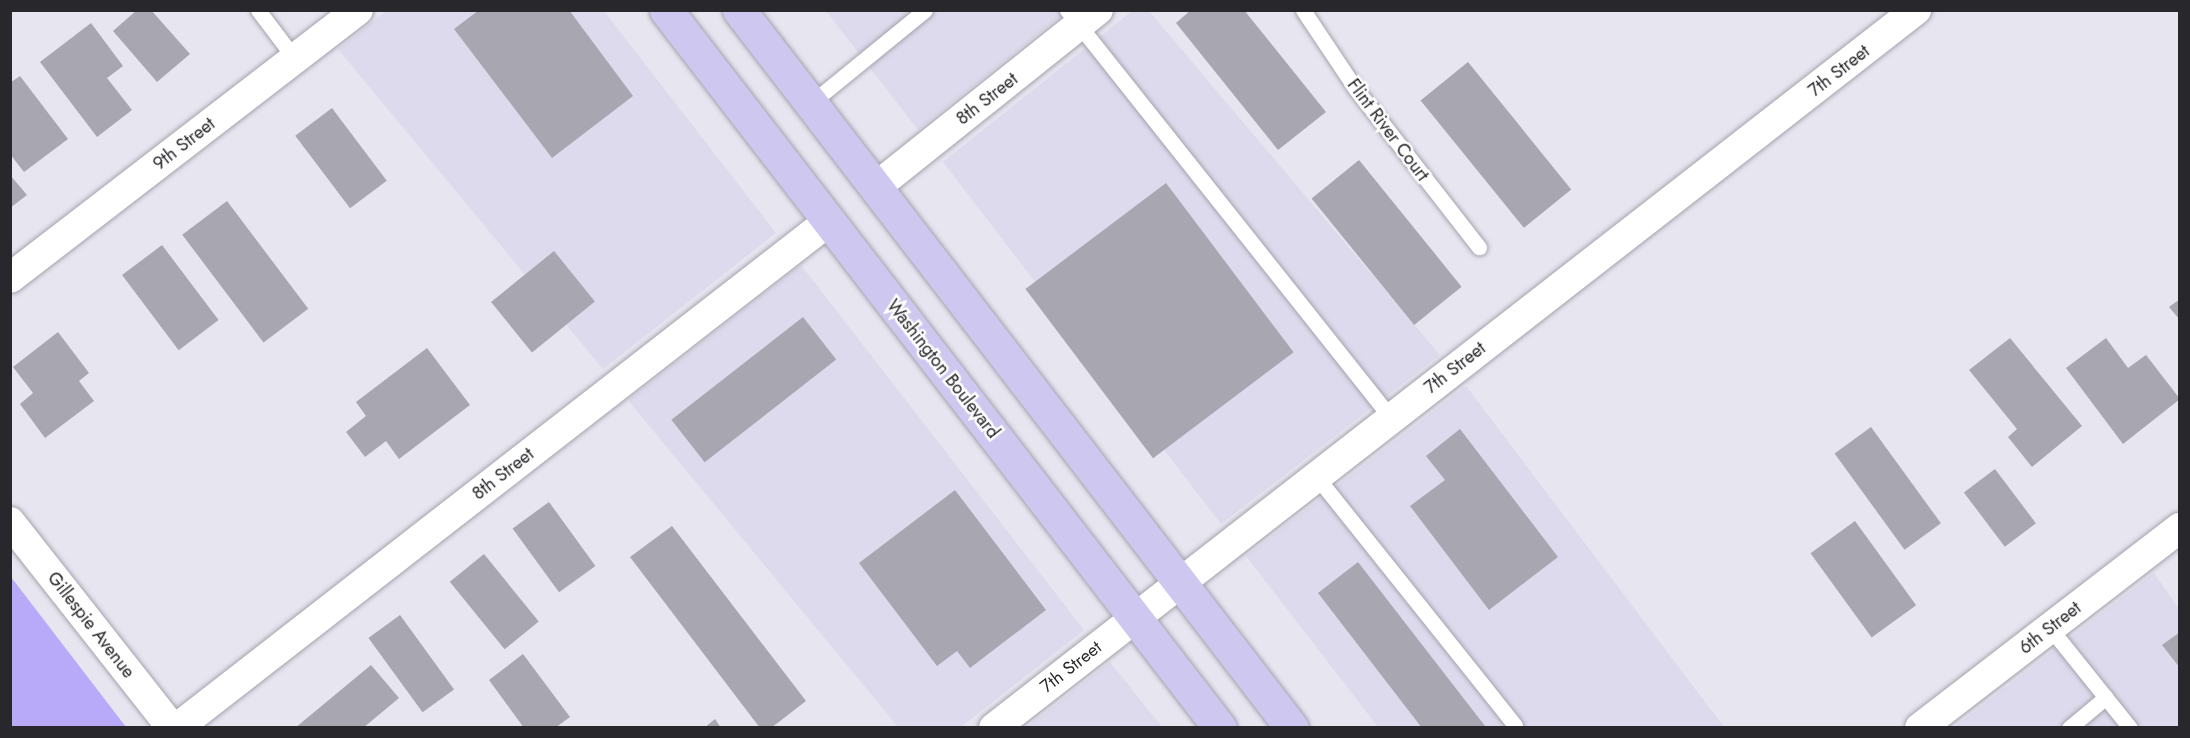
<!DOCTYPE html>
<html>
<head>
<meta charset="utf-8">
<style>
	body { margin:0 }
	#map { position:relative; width:2190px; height:738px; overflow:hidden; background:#e7e5f0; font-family:Jost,sans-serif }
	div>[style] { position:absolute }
	.built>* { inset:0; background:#dddaed }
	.green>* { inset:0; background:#b9aaf9 }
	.building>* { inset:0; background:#a7a6b1; transform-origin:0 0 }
	.roads { filter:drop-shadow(0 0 2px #a4a3ad) drop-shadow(0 0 2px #a4a3ad) }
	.service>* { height:15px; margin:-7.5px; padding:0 7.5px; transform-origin:7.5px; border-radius:7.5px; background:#fff }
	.minor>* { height:30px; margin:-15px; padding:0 15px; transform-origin:15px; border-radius:15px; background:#fff }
	.primary>* { height:33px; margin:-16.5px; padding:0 16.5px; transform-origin:16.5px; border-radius:16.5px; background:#cec7ef }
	span { translate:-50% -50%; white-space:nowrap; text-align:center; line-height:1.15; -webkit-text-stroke:5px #fff; paint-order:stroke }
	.street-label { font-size:18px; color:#28272b }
	.frame { position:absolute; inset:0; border:12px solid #28272b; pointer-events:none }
</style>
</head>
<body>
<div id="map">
	<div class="built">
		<div style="clip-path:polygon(386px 11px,604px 11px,776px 233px,603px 369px,338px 49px)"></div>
		<div style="clip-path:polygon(826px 11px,1067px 11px,918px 130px)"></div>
		<div style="clip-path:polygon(1132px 11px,1149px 11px,1440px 355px,1221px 524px,943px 162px)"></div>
		<div style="clip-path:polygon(801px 265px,1084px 630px,961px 727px,898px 727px,628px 400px)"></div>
		<div style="clip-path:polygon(1466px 386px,1724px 727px,1378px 727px,1246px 556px)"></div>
		<div style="clip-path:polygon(2154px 573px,2179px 609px,2179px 727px,1953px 728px)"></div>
		<div style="clip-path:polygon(1110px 662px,1162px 727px,1027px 727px)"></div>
	</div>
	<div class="green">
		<div style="clip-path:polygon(10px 577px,11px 577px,126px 727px,11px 727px)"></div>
	</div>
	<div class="building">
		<div style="clip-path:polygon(137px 10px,151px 10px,190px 54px,157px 82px,113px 31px)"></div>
		<div style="clip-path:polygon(479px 10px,569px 10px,633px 96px,552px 158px,454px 29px)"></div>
		<div style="clip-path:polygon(1191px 10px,1244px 10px,1326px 112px,1278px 150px,1176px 23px)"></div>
		<div style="clip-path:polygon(91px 23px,123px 66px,107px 78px,132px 110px,97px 137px,40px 62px)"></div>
		<div style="left:1468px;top:62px;width:164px;height:61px;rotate:51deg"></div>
		<div style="clip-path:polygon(20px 76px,68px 139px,24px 172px,10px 154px,10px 83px)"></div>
		<div style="left:332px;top:108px;width:91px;height:46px;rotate:53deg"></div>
		<div style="left:1359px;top:160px;width:163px;height:61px;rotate:51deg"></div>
		<div style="clip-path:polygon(10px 175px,27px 195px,10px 208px)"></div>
		<div style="left:1166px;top:183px;width:212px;height:176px;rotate:53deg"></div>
		<div style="left:227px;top:201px;width:135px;height:56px;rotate:53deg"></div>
		<div style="left:162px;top:245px;width:94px;height:50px;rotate:53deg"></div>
		<div style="left:554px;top:251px;width:65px;height:81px;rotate:51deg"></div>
		<div style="clip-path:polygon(2180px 299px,2180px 320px,2169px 307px)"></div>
		<div style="left:803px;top:317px;width:54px;height:167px;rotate:52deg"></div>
		<div style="clip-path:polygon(58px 332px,89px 373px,79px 381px,94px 401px,45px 438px,20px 404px,33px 393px,13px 367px)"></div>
		<div style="clip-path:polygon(2010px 338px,2082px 426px,2032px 467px,2008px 437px,2017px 429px,1969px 370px)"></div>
		<div style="clip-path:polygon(2106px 338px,2128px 368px,2146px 355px,2180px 399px,2123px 444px,2066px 368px)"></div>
		<div style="clip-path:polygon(427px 348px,470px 405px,399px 459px,386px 441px,365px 457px,346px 432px,366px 416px,356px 402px)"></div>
		<div style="left:1871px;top:427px;width:119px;height:45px;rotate:54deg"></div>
		<div style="clip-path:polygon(1460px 429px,1558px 557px,1489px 610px,1410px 506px,1445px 480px,1426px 456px)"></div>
		<div style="left:1995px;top:469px;width:68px;height:39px;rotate:53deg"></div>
		<div style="clip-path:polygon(955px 490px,1046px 610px,970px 668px,957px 651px,937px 666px,859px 563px)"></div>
		<div style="left:549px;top:502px;width:79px;height:45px;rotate:54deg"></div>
		<div style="left:1855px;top:521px;width:104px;height:55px;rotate:54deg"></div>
		<div style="clip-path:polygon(672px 526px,806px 701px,771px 728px,760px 728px,630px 557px)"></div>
		<div style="left:484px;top:554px;width:87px;height:44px;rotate:51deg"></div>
		<div style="clip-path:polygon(1358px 562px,1485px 726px,1484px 728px,1422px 728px,1318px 593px)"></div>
		<div style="left:400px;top:615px;width:92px;height:39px;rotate:54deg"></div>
		<div style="clip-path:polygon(2180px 632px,2180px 668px,2162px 645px)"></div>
		<div style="clip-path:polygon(523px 654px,570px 717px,555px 728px,524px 728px,489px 680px)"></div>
		<div style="clip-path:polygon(371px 665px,399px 698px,363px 728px,295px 728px)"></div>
		<div style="clip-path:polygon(715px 719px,721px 728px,704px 728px)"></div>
	</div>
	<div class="roads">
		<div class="service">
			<div style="left:258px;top:10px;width:61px;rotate:52.9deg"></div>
			<div style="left:1067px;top:10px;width:521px;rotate:51.55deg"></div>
			<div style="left:1303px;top:10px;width:94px;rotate:56.3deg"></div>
			<div style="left:1355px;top:88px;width:202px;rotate:52.1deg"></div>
			<div style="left:811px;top:103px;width:147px;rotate:-39.2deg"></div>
			<div style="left:1316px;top:476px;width:319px;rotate:51.4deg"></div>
			<div style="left:2050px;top:628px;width:128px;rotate:51.3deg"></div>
			<div style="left:2069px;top:728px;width:48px;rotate:-40deg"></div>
		</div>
		<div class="minor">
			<div style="left:876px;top:187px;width:284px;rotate:-38.6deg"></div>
			<div style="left:10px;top:278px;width:439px;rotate:-37.6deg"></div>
			<div style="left:10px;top:522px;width:262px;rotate:51.8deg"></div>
			<div style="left:177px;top:728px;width:826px;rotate:-37.87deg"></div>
			<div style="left:994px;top:728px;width:1169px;rotate:-37.91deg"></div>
			<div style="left:1920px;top:728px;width:328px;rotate:-37.6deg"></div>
		</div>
		<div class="primary">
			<div style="left:666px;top:10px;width:907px;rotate:52.35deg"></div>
			<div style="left:739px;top:10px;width:906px;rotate:52.4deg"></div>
		</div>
	</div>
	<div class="street-label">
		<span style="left:1839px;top:71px;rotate:-38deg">7th Street</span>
		<span style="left:987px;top:99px;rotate:-38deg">8th Street</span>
		<span style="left:1388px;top:130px;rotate:53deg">Flint River Court</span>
		<span style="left:184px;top:144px;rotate:-38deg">9th Street</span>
		<span style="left:1455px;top:368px;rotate:-38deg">7th Street</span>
		<span style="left:943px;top:369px;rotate:52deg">Washington Boulevard</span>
		<span style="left:503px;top:474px;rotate:-38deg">8th Street</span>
		<span style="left:91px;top:625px;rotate:52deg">Gillespie Avenue</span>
		<span style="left:2050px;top:628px;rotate:-38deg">6th Street</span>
		<span style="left:1071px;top:667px;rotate:-38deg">7th Street</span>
	</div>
	<div class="frame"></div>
</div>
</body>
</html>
